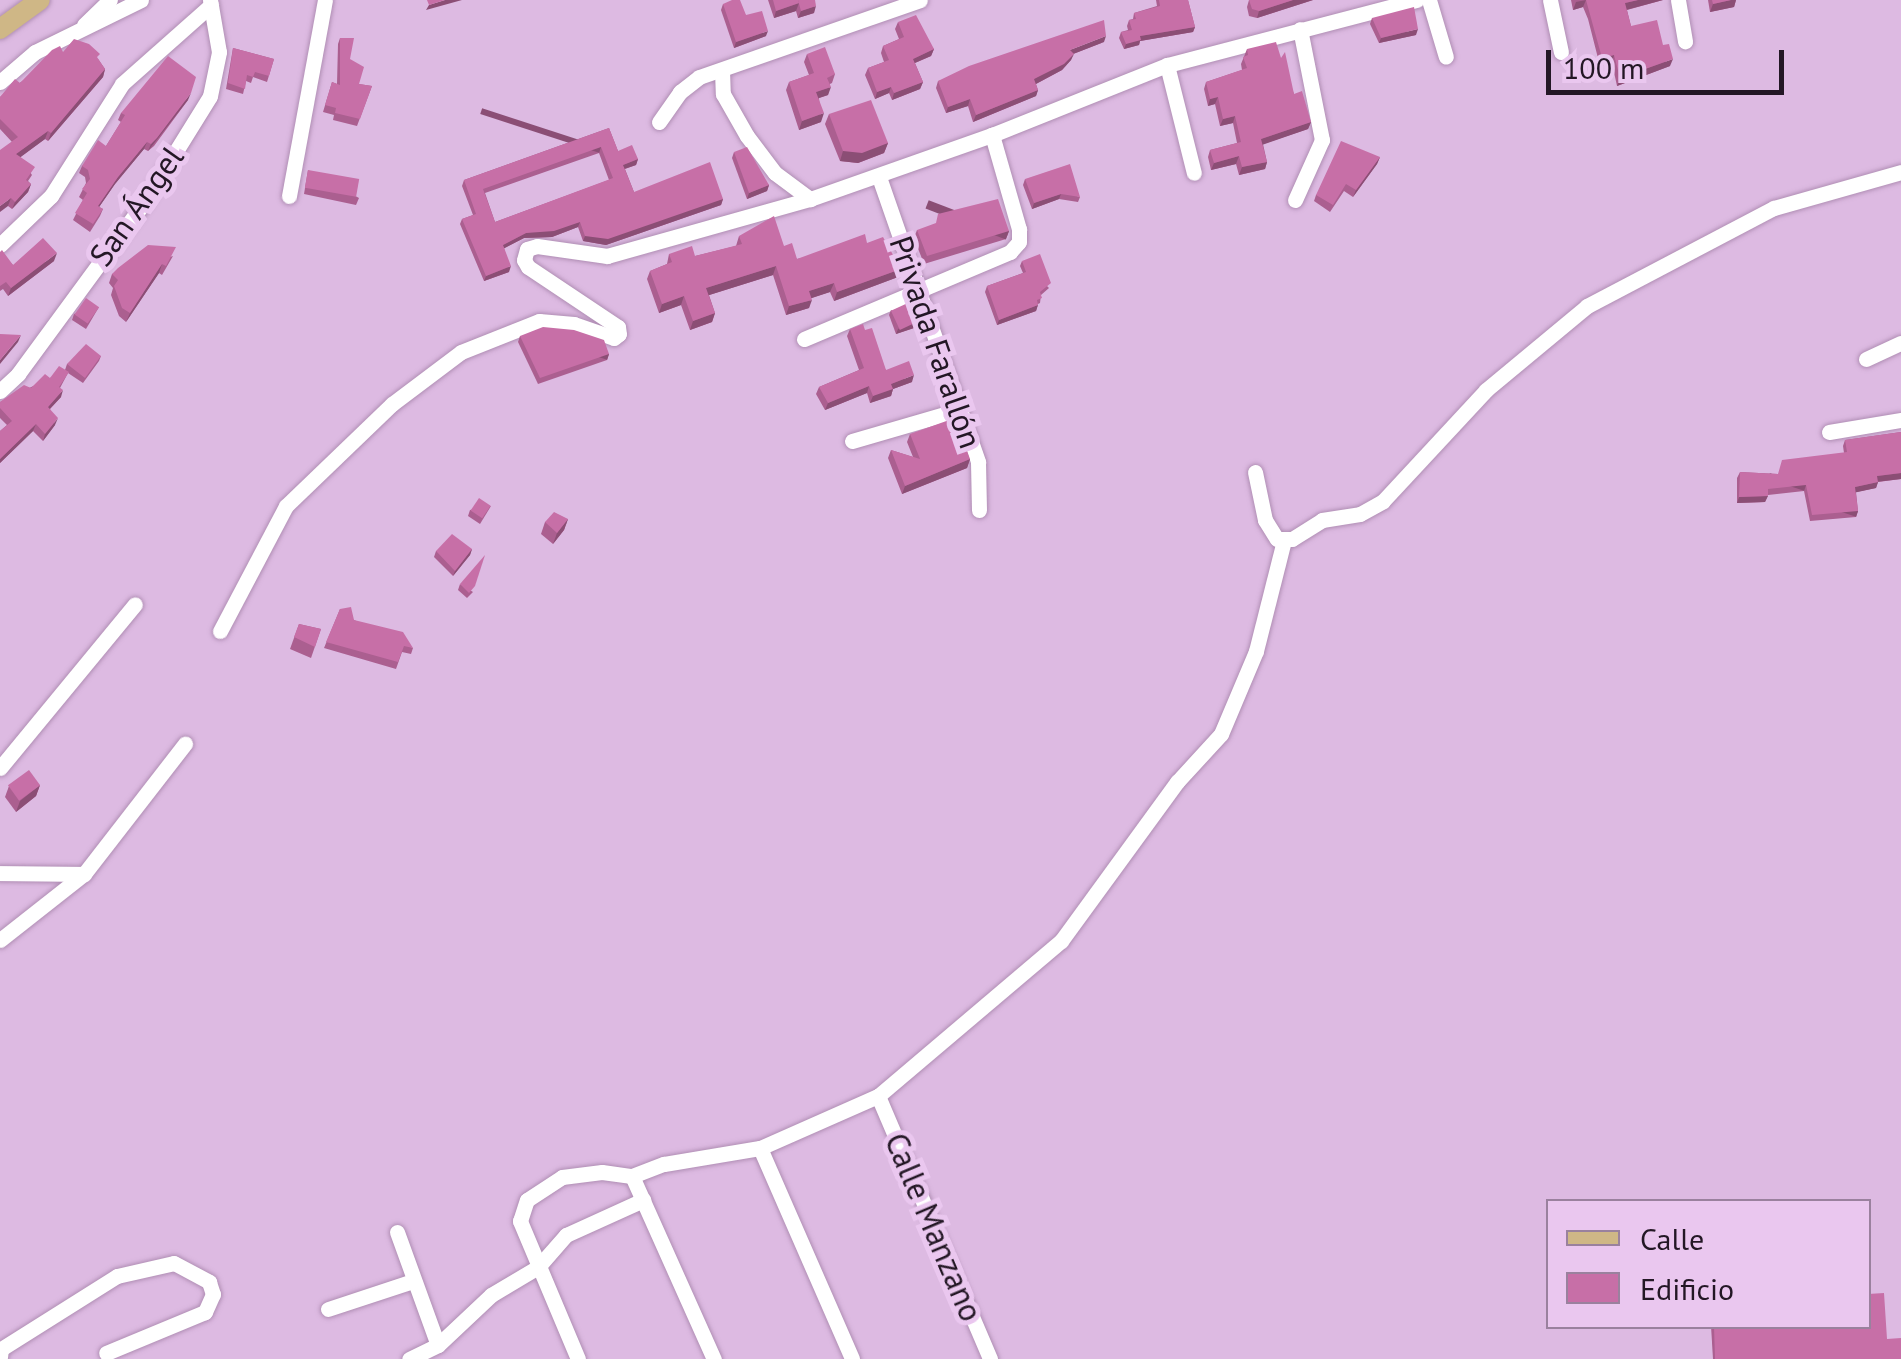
<!DOCTYPE html>
<html>
<head>
<meta charset="utf-8">
<style>
	body { margin:0 }
	#map { position:relative; width:1901px; height:1359px; overflow:hidden; background:#ddbae2; font-family:"PT Sans",sans-serif }
	div>[style] { position:absolute }
	.roads { filter:drop-shadow(0 0 2px #b08eb4) drop-shadow(0 0 2px #b08eb4) }
	.minor>* { height:15px; margin:-7.5px; padding:0 7.5px; transform-origin:7.5px; border-radius:7.5px; background:#fff }
	.major>* { height:20px; margin:-10px; padding:0 10px; transform-origin:10px; border-radius:10px; background:#cfb786 }
	.wall>* { inset:0; background:#ab5f90 }
	.shaded-wall>* { inset:0; background:#8b4e75; transform-origin:0 0 }
	.building>* { inset:0; background:#c76fa7; transform-origin:0 0 }
	span { translate:-50% -50%; white-space:nowrap; text-align:center; line-height:1.15; -webkit-text-stroke:10px #eac7ef; paint-order:stroke }
	.street-label { font-size:32px; color:#231725 }
	.legend { position:absolute; left:1546px; top:1199px; width:325px; height:130px; box-sizing:border-box; background:#eac7ef; border:2px solid #9a819e; margin:0; padding:12px 18px; list-style:none; font-size:30px; color:#231725 }
	.legend li { display:flex; align-items:center; gap:20px; height:50px }
	.legend b { width:50px; border:2px solid #9a819e }
	.scale { position:absolute; left:1546px; top:50px; width:238px; height:45px; box-sizing:border-box; border:5px solid #231725; border-top:0; padding-left:12px; font-size:30px; line-height:35px; white-space:nowrap; color:#231725; -webkit-text-stroke:8px #eac7ef; paint-order:stroke }
</style>
</head>
<body>
<div id="map">
	<div class="roads">
		<div class="minor">
			<div style="left:1429px;top:0;width:59px;rotate:73.4deg"></div>
			<div style="left:1550px;top:0;width:53px;rotate:78.1deg"></div>
			<div style="left:1678px;top:0;width:42px;rotate:80.3deg"></div>
			<div style="left:84px;top:25px;width:36px;rotate:-44deg"></div>
			<div style="left:1167px;top:65px;width:111px;rotate:76deg"></div>
			<div style="left:722px;top:70px;width:24px;rotate:88deg"></div>
			<div style="left:723px;top:94px;width:48px;rotate:60.3deg"></div>
			<div style="left:747px;top:136px;width:46px;rotate:52.9deg"></div>
			<div style="left:775px;top:173px;width:44px;rotate:36.6deg"></div>
			<div style="left:0;top:82px;width:46px;rotate:-40.6deg"></div>
			<div style="left:35px;top:52px;width:118px;rotate:-26.1deg"></div>
			<div style="left:659px;top:122px;width:37px;rotate:-55deg"></div>
			<div style="left:680px;top:92px;width:24px;rotate:-38deg"></div>
			<div style="left:699px;top:77px;width:234px;rotate:-19.2deg"></div>
			<div style="left:879px;top:177px;width:302px;rotate:70.8deg"></div>
			<div style="left:978px;top:462px;width:48px;rotate:88.8deg"></div>
			<div style="left:289px;top:196px;width:199px;rotate:-79.6deg"></div>
			<div style="left:1295px;top:200px;width:66px;rotate:-65.8deg"></div>
			<div style="left:1322px;top:140px;width:113px;rotate:-101.2deg"></div>
			<div style="left:0;top:245px;width:71px;rotate:-43.9deg"></div>
			<div style="left:51px;top:196px;width:133px;rotate:-57.6deg"></div>
			<div style="left:122px;top:84px;width:119px;rotate:-41.6deg"></div>
			<div style="left:804px;top:339px;width:224px;rotate:-22.9deg"></div>
			<div style="left:1010px;top:252px;width:13px;rotate:-48deg"></div>
			<div style="left:1019px;top:242px;width:13px;rotate:-90deg"></div>
			<div style="left:1019px;top:229px;width:98px;rotate:-106deg"></div>
			<div style="left:1866px;top:359px;width:38px;rotate:-25deg"></div>
			<div style="left:0;top:391px;width:25px;rotate:-43deg"></div>
			<div style="left:18px;top:374px;width:215px;rotate:-53.7deg"></div>
			<div style="left:145px;top:201px;width:123px;rotate:-58.2deg"></div>
			<div style="left:210px;top:96px;width:45px;rotate:-78.4deg"></div>
			<div style="left:219px;top:52px;width:53px;rotate:-99.8deg"></div>
			<div style="left:1829px;top:432px;width:73px;rotate:-9.5deg"></div>
			<div style="left:852px;top:441px;width:111px;rotate:-16.2deg"></div>
			<div style="left:1255px;top:472px;width:49px;rotate:78.2deg"></div>
			<div style="left:1265px;top:520px;width:22px;rotate:58deg"></div>
			<div style="left:1277px;top:539px;width:15px"></div>
			<div style="left:1292px;top:539px;width:36px;rotate:-32deg"></div>
			<div style="left:1322px;top:520px;width:38px;rotate:-9deg"></div>
			<div style="left:1360px;top:514px;width:26px;rotate:-29deg"></div>
			<div style="left:1383px;top:501px;width:151px;rotate:-47.1deg"></div>
			<div style="left:1486px;top:390px;width:131px;rotate:-39.7deg"></div>
			<div style="left:1587px;top:306px;width:211px;rotate:-27.7deg"></div>
			<div style="left:1774px;top:208px;width:132px;rotate:-15.8deg"></div>
			<div style="left:220px;top:631px;width:141px;rotate:-62.2deg"></div>
			<div style="left:286px;top:506px;width:147px;rotate:-43.9deg"></div>
			<div style="left:392px;top:404px;width:86px;rotate:-37deg"></div>
			<div style="left:461px;top:352px;width:84px;rotate:-21.7deg"></div>
			<div style="left:539px;top:321px;width:35px;rotate:5deg"></div>
			<div style="left:574px;top:324px;width:42px;rotate:19.3deg"></div>
			<div style="left:614px;top:338px;width:6px;rotate:-39deg"></div>
			<div style="left:619px;top:334px;width:7px;rotate:-98deg"></div>
			<div style="left:618px;top:327px;width:108px;rotate:-146.3deg"></div>
			<div style="left:528px;top:267px;width:8px;rotate:-120deg"></div>
			<div style="left:524px;top:260px;width:11px;rotate:-75deg"></div>
			<div style="left:527px;top:249px;width:10px;rotate:-17deg"></div>
			<div style="left:537px;top:246px;width:71px;rotate:8.1deg"></div>
			<div style="left:607px;top:256px;width:211px;rotate:-15.7deg"></div>
			<div style="left:810px;top:199px;width:193px;rotate:-19.4deg"></div>
			<div style="left:992px;top:135px;width:188px;rotate:-21.8deg"></div>
			<div style="left:1167px;top:65px;width:258px;rotate:-14.6deg"></div>
			<div style="left:0;top:768px;width:212px;rotate:-50.5deg"></div>
			<div style="left:0;top:873px;width:84px;rotate:0.7deg"></div>
			<div style="left:84px;top:874px;width:165px;rotate:-52.2deg"></div>
			<div style="left:0;top:940px;width:107px;rotate:-38.2deg"></div>
			<div style="left:878px;top:1096px;width:286px;rotate:66.9deg"></div>
			<div style="left:760px;top:1148px;width:230px;rotate:66.4deg"></div>
			<div style="left:632px;top:1176px;width:34px;rotate:-21deg"></div>
			<div style="left:664px;top:1164px;width:97px;rotate:-9.5deg"></div>
			<div style="left:760px;top:1148px;width:129px;rotate:-23.8deg"></div>
			<div style="left:878px;top:1096px;width:240px;rotate:-40.3deg"></div>
			<div style="left:1061px;top:941px;width:197px;rotate:-53.9deg"></div>
			<div style="left:1177px;top:782px;width:65px;rotate:-47.5deg"></div>
			<div style="left:1221px;top:734px;width:90px;rotate:-67.1deg"></div>
			<div style="left:1256px;top:651px;width:114px;rotate:-75.8deg"></div>
			<div style="left:397px;top:1232px;width:120px;rotate:70.1deg"></div>
			<div style="left:438px;top:1345px;width:32px;rotate:154deg"></div>
			<div style="left:328px;top:1309px;width:89px;rotate:-18.2deg"></div>
			<div style="left:438px;top:1345px;width:73px;rotate:-43.3deg"></div>
			<div style="left:491px;top:1295px;width:55px;rotate:-30.8deg"></div>
			<div style="left:538px;top:1267px;width:43px;rotate:-48.8deg"></div>
			<div style="left:566px;top:1235px;width:85px;rotate:-24.4deg"></div>
			<div style="left:0;top:1357px;width:8px;rotate:-83deg"></div>
			<div style="left:1px;top:1349px;width:137px;rotate:-32.2deg"></div>
			<div style="left:117px;top:1276px;width:58px;rotate:-12.8deg"></div>
			<div style="left:174px;top:1263px;width:40px;rotate:28deg"></div>
			<div style="left:209px;top:1282px;width:13px;rotate:72deg"></div>
			<div style="left:213px;top:1294px;width:20px;rotate:114deg"></div>
			<div style="left:205px;top:1312px;width:107px;rotate:157.5deg"></div>
			<div style="left:578px;top:1359px;width:150px;rotate:-112.8deg"></div>
			<div style="left:520px;top:1221px;width:22px;rotate:-72deg"></div>
			<div style="left:527px;top:1200px;width:42px;rotate:-33.3deg"></div>
			<div style="left:562px;top:1177px;width:40px;rotate:-7.1deg"></div>
			<div style="left:602px;top:1172px;width:30px;rotate:8deg"></div>
			<div style="left:632px;top:1176px;width:201px;rotate:65.9deg"></div>
		</div>
		<div class="major">
			<div style="left:0;top:29px;width:49px;rotate:-35.9deg"></div>
		</div>
	</div>
	<div class="wall">
		<div style="clip-path:polygon(768px 0,815px 0,814px 13px,798px 18px,796px 11px,774px 18px)"></div>
		<div style="clip-path:polygon(1156px 0,1188px 0,1195px 27px,1193px 32px,1140px 41px,1139px 45px,1124px 49px,1119px 38px,1121px 32px,1128px 30px,1127px 26px,1129px 20px,1133px 19px,1134px 13px,1157px 6px)"></div>
		<div style="clip-path:polygon(1249px 0,1313px 0,1257px 18px,1249px 16px,1247px 7px)"></div>
		<div style="clip-path:polygon(1571px 0,1663px 0,1627px 10px,1631px 26px,1670px 66px,1617px 86px,1612px 63px,1600px 66px,1588px 19px,1583px 7px,1573px 10px)"></div>
		<div style="clip-path:polygon(1708px 0,1736px 0,1734px 7px,1710px 12px)"></div>
		<div style="clip-path:polygon(723px 4px,746px 15px,766px 36px,734px 48px,721px 10px)"></div>
		<div style="clip-path:polygon(1372px 18px,1416px 35px,1379px 43px,1370px 24px)"></div>
		<div style="clip-path:polygon(898px 22px,934px 49px,931px 56px,915px 63px,923px 82px,920px 89px,892px 100px,889px 93px,875px 99px,865px 75px,868px 68px,884px 62px,881px 53px,883px 46px,899px 39px,895px 29px)"></div>
		<div style="clip-path:polygon(340px 38px,359px 84px,372px 86px,357px 126px,333px 120px,334px 115px,323px 112px,332px 82px,337px 84px,338px 44px)"></div>
		<div style="clip-path:polygon(1104px 42px,1073px 54px,1071px 60px,1062px 70px,1036px 84px,1038px 90px,1036px 96px,973px 122px,968px 106px,946px 113px,936px 88px,938px 81px)"></div>
		<div style="clip-path:polygon(233px 48px,274px 59px,267px 82px,253px 77px,251px 83px,246px 81px,243px 94px,226px 89px)"></div>
		<div style="clip-path:polygon(1247px 49px,1281px 58px,1294px 94px,1311px 122px,1308px 129px,1263px 144px,1267px 162px,1265px 169px,1239px 175px,1236px 164px,1211px 170px,1208px 157px,1210px 150px,1237px 143px,1233px 123px,1220px 126px,1215px 104px,1208px 106px,1204px 89px,1206px 82px,1242px 70px,1241px 64px)"></div>
		<div style="clip-path:polygon(63px 52px,98px 59px,105px 69px,103px 77px,48px 141px,45px 139px,20px 157px,32px 175px,28px 181px,31px 184px,28px 192px,12px 209px,8px 206px,12px 142px,0 129px,0 97px)"></div>
		<div style="clip-path:polygon(807px 54px,835px 74px,832px 83px,830px 84px,828px 95px,819px 98px,821px 122px,799px 130px,786px 90px,789px 82px,809px 75px,804px 62px)"></div>
		<div style="clip-path:polygon(188px 100px,154px 146px,148px 151px,144px 149px,115px 184px,99px 207px,103px 209px,100px 216px,90px 232px,73px 220px,83px 200px,79px 197px,86px 183px,85px 177px,79px 173px,82px 166px,106px 146px,121px 122px,118px 120px,121px 113px)"></div>
		<div style="clip-path:polygon(829px 114px,888px 143px,884px 153px,858px 163px,840px 161px,825px 124px)"></div>
		<div style="clip-path:polygon(evenodd,609px 128px,618px 151px,638px 159px,636px 165px,625px 169px,634px 192px,723px 199px,721px 205px,606px 245px,583px 241px,578px 227px,552px 237px,524px 238px,504px 248px,509px 272px,484px 281px,460px 224px,462px 219px,473px 215px,462px 186px,464px 180px,609px 128px,599px 153px,609px 180px,495px 222px,485px 193px,599px 153px)"></div>
		<div style="clip-path:polygon(734px 152px,769px 185px,767px 191px,747px 199px,732px 158px)"></div>
		<div style="clip-path:polygon(1380px 157px,1377px 164px,1353px 197px,1344px 191px,1330px 212px,1314px 201px,1316px 195px)"></div>
		<div style="clip-path:polygon(308px 170px,359px 198px,356px 205px,304px 194px)"></div>
		<div style="clip-path:polygon(1025px 179px,1080px 197px,1078px 202px,1059px 199px,1032px 209px,1023px 185px)"></div>
		<div style="clip-path:polygon(917px 230px,1009px 231px,1006px 239px,924px 264px,914px 238px)"></div>
		<div style="clip-path:polygon(739px 236px,784px 246px,797px 259px,867px 243px,901px 269px,898px 277px,834px 301px,830px 292px,811px 298px,809px 308px,786px 315px,773px 275px,709px 295px,715px 313px,712px 322px,690px 330px,681px 305px,659px 313px,647px 279px,650px 271px,667px 264px,669px 254px,695px 256px,736px 246px)"></div>
		<div style="clip-path:polygon(0 252px,13px 265px,54px 261px,8px 296px,3px 289px,0 291px)"></div>
		<div style="clip-path:polygon(173px 256px,162px 275px,159px 273px,126px 322px,119px 316px,111px 295px,113px 288px,109px 283px,112px 274px)"></div>
		<div style="clip-path:polygon(1022px 261px,1049px 288px,1041px 295px,1040px 303px,1038px 304px,1036px 311px,997px 325px,985px 292px,987px 286px,1023px 273px,1020px 266px)"></div>
		<div style="clip-path:polygon(99px 307px,86px 329px,72px 320px,74px 314px)"></div>
		<div style="clip-path:polygon(891px 310px,917px 327px,896px 334px,889px 315px)"></div>
		<div style="clip-path:polygon(850px 329px,886px 370px,912px 382px,893px 389px,891px 396px,870px 403px,867px 393px,825px 410px,816px 394px,819px 387px,859px 370px,847px 336px)"></div>
		<div style="clip-path:polygon(520px 336px,609px 354px,607px 360px,538px 384px,518px 342px)"></div>
		<div style="clip-path:polygon(101px 356px,99px 361px,83px 383px,68px 373px,60px 388px,61px 397px,50px 409px,55px 425px,43px 441px,33px 431px,0 463px,0 431px,7px 425px,0 418px,0 402px,50px 378px,65px 370px,67px 364px)"></div>
		<div style="clip-path:polygon(1901px 432px,1901px 479px,1878px 482px,1876px 488px,1856px 492px,1858px 511px,1856px 517px,1810px 521px,1804px 491px,1768px 495px,1765px 502px,1737px 503px,1737px 478px,1740px 472px,1778px 474px,1844px 453px,1843px 446px,1845px 440px)"></div>
		<div style="clip-path:polygon(910px 434px,970px 459px,967px 468px,902px 494px,888px 458px,891px 450px,913px 457px,907px 442px)"></div>
		<div style="clip-path:polygon(491px 506px,480px 524px,468px 516px,470px 510px)"></div>
		<div style="clip-path:polygon(568px 519px,564px 530px,553px 544px,541px 534px,545px 522px)"></div>
		<div style="clip-path:polygon(472px 549px,470px 555px,453px 576px,434px 557px,436px 551px)"></div>
		<div style="clip-path:polygon(460px 584px,473px 592px,467px 598px,458px 590px)"></div>
		<div style="clip-path:polygon(340px 609px,354px 620px,413px 648px,411px 654px,402px 652px,396px 669px,324px 648px)"></div>
		<div style="clip-path:polygon(299px 624px,321px 629px,311px 658px,290px 649px)"></div>
		<div style="clip-path:polygon(40px 785px,36px 796px,16px 812px,5px 797px,9px 786px)"></div>
		<div style="clip-path:polygon(1711px 1326px,1868px 1326px,1887px 1339px,1901px 1359px,1713px 1359px)"></div>
	</div>
	<div class="shaded-wall">
		<div style="clip-path:polygon(445px 0,462px 0,426px 10px,429px 5px)"></div>
		<div style="clip-path:polygon(1293px 0,1313px 0,1257px 18px,1259px 11px)"></div>
		<div style="clip-path:polygon(1586px 0,1583px 7px,1573px 10px,1576px 2px)"></div>
		<div style="clip-path:polygon(1638px 0,1663px 0,1622px 11px,1625px 3px)"></div>
		<div style="clip-path:polygon(1731px 0,1736px 0,1734px 7px,1710px 12px,1713px 4px)"></div>
		<div style="clip-path:polygon(799px 3px,796px 11px,774px 18px,776px 11px)"></div>
		<div style="clip-path:polygon(816px 6px,814px 13px,798px 18px,801px 11px)"></div>
		<div style="clip-path:polygon(1195px 27px,1193px 32px,1140px 41px,1139px 45px,1124px 49px,1126px 44px,1140px 36px)"></div>
		<div style="clip-path:polygon(1418px 29px,1416px 35px,1379px 43px,1381px 38px)"></div>
		<div style="clip-path:polygon(768px 31px,766px 36px,734px 48px,736px 42px)"></div>
		<div style="clip-path:polygon(1106px 36px,1104px 42px,1068px 56px,1070px 50px)"></div>
		<div style="clip-path:polygon(934px 49px,931px 56px,910px 65px,913px 59px)"></div>
		<div style="clip-path:polygon(1074px 54px,1071px 60px,1062px 70px,1032px 86px,1034px 79px)"></div>
		<div style="clip-path:polygon(1614px 55px,1612px 63px,1600px 66px,1602px 58px)"></div>
		<div style="clip-path:polygon(1673px 59px,1670px 66px,1617px 86px,1620px 78px)"></div>
		<div style="clip-path:polygon(105px 69px,103px 77px,48px 141px,51px 133px)"></div>
		<div style="clip-path:polygon(923px 82px,920px 89px,892px 100px,894px 93px)"></div>
		<div style="clip-path:polygon(831px 87px,828px 95px,813px 100px,816px 92px)"></div>
		<div style="clip-path:polygon(891px 87px,889px 93px,875px 99px,877px 92px)"></div>
		<div style="clip-path:polygon(1038px 90px,1036px 96px,973px 122px,976px 115px)"></div>
		<div style="clip-path:polygon(191px 93px,188px 100px,148px 151px,151px 144px)"></div>
		<div style="clip-path:polygon(1218px 97px,1215px 104px,1208px 106px,1210px 99px)"></div>
		<div style="clip-path:polygon(970px 99px,968px 106px,946px 113px,948px 107px)"></div>
		<div style="clip-path:polygon(824px 113px,821px 122px,799px 130px,802px 121px)"></div>
		<div style="clip-path:polygon(1235px 116px,1233px 123px,1220px 126px,1223px 119px)"></div>
		<div style="clip-path:polygon(1311px 122px,1308px 129px,1259px 146px,1261px 139px)"></div>
		<div style="clip-path:polygon(48px 131px,45px 139px,14px 162px,16px 154px)"></div>
		<div style="clip-path:polygon(147px 142px,144px 149px,115px 184px,95px 213px,98px 206px,118px 177px)"></div>
		<div style="clip-path:polygon(888px 143px,884px 153px,858px 163px,840px 161px,843px 151px)"></div>
		<div style="left:601px;top:147px;width:6px;height:125px;rotate:108deg"></div>
		<div style="clip-path:polygon(1239px 156px,1236px 164px,1211px 170px,1214px 163px)"></div>
		<div style="clip-path:polygon(1380px 157px,1377px 164px,1353px 197px,1356px 190px)"></div>
		<div style="clip-path:polygon(638px 159px,636px 165px,621px 170px,623px 165px)"></div>
		<div style="clip-path:polygon(1267px 162px,1265px 169px,1239px 175px,1242px 167px)"></div>
		<div style="clip-path:polygon(31px 184px,28px 192px,12px 209px,15px 202px)"></div>
		<div style="clip-path:polygon(769px 185px,767px 191px,747px 199px,749px 193px)"></div>
		<div style="clip-path:polygon(1061px 194px,1059px 199px,1032px 209px,1034px 203px)"></div>
		<div style="clip-path:polygon(11px 198px,8px 206px,0 212px,0 206px)"></div>
		<div style="clip-path:polygon(723px 199px,721px 205px,606px 245px,583px 241px,585px 236px)"></div>
		<div style="clip-path:polygon(580px 222px,578px 227px,552px 237px,524px 238px,501px 250px,503px 245px,526px 233px)"></div>
		<div style="left:1009px;top:231px;width:9px;height:86px;rotate:111deg"></div>
		<div style="clip-path:polygon(57px 253px,54px 261px,8px 296px,11px 288px)"></div>
		<div style="clip-path:polygon(162px 264px,159px 273px,126px 322px,130px 313px)"></div>
		<div style="clip-path:polygon(511px 266px,509px 272px,484px 281px,486px 276px)"></div>
		<div style="clip-path:polygon(776px 266px,773px 275px,703px 297px,706px 288px)"></div>
		<div style="clip-path:polygon(901px 269px,898px 277px,834px 301px,837px 292px)"></div>
		<div style="clip-path:polygon(834px 283px,830px 292px,806px 300px,809px 291px)"></div>
		<div style="clip-path:polygon(684px 296px,681px 305px,659px 313px,662px 304px)"></div>
		<div style="clip-path:polygon(812px 300px,809px 308px,786px 315px,789px 306px)"></div>
		<div style="clip-path:polygon(1038px 305px,1036px 311px,997px 325px,999px 320px)"></div>
		<div style="clip-path:polygon(715px 313px,712px 322px,690px 330px,693px 321px)"></div>
		<div style="clip-path:polygon(919px 321px,917px 327px,896px 334px,898px 329px)"></div>
		<div style="clip-path:polygon(21px 335px,18px 342px,0 364px,0 360px)"></div>
		<div style="left:609px;top:354px;width:6px;height:73px;rotate:108deg"></div>
		<div style="clip-path:polygon(914px 375px,912px 382px,893px 389px,891px 396px,870px 403px,873px 396px,891px 384px)"></div>
		<div style="clip-path:polygon(869px 386px,867px 393px,825px 410px,828px 403px)"></div>
		<div style="clip-path:polygon(63px 390px,61px 397px,45px 414px,48px 407px)"></div>
		<div style="clip-path:polygon(58px 418px,55px 425px,43px 441px,45px 434px)"></div>
		<div style="clip-path:polygon(36px 424px,33px 431px,0 463px,0 459px)"></div>
		<div style="clip-path:polygon(970px 459px,967px 468px,902px 494px,905px 486px)"></div>
		<div style="clip-path:polygon(1901px 473px,1901px 479px,1875px 482px,1877px 476px)"></div>
		<div style="clip-path:polygon(1878px 482px,1876px 488px,1853px 493px,1855px 487px)"></div>
		<div style="left:1806px;top:485px;width:6px;height:38px;rotate:108deg"></div>
		<div style="clip-path:polygon(1768px 496px,1765px 502px,1737px 503px,1739px 497px)"></div>
		<div style="left:1858px;top:511px;width:6px;height:46px;rotate:108deg"></div>
		<div style="clip-path:polygon(568px 519px,564px 530px,553px 544px,557px 533px)"></div>
		<div style="clip-path:polygon(472px 549px,470px 555px,453px 576px,455px 571px)"></div>
		<div style="clip-path:polygon(40px 785px,36px 796px,16px 812px,20px 801px)"></div>
	</div>
	<div class="building">
		<div style="clip-path:polygon(427px 0,445px 0,429px 5px)"></div>
		<div style="clip-path:polygon(732px 0,740px 0,746px 15px,762px 11px,768px 31px,736px 42px,723px 4px)"></div>
		<div style="clip-path:polygon(773px 0,798px 0,799px 3px,776px 11px)"></div>
		<div style="clip-path:polygon(798px 0,815px 0,816px 6px,801px 11px)"></div>
		<div style="clip-path:polygon(1159px 0,1188px 0,1195px 27px,1140px 36px,1141px 40px,1126px 44px,1121px 32px,1132px 30px,1129px 20px,1136px 19px,1134px 13px,1160px 6px)"></div>
		<div style="clip-path:polygon(1249px 0,1293px 0,1259px 11px,1252px 9px)"></div>
		<div style="clip-path:polygon(1586px 0,1638px 0,1625px 3px,1631px 26px,1657px 20px,1663px 45px,1669px 44px,1673px 59px,1620px 78px,1614px 55px,1602px 58px)"></div>
		<div style="clip-path:polygon(1712px 0,1731px 0,1713px 4px)"></div>
		<div style="clip-path:polygon(1414px 7px,1418px 29px,1381px 38px,1372px 18px)"></div>
		<div style="clip-path:polygon(916px 15px,934px 49px,913px 59px,923px 82px,894px 93px,891px 87px,877px 92px,868px 68px,889px 60px,883px 46px,904px 37px,898px 22px)"></div>
		<div style="clip-path:polygon(1104px 20px,1106px 36px,1070px 50px,1074px 54px,1064px 64px,1034px 79px,1038px 90px,976px 115px,970px 99px,948px 107px,938px 81px,969px 66px)"></div>
		<div style="clip-path:polygon(340px 38px,354px 38px,350px 59px,364px 67px,359px 84px,372px 86px,360px 119px,335px 113px,336px 108px,325px 105px,332px 82px,340px 85px)"></div>
		<div style="clip-path:polygon(74px 39px,89px 44px,100px 54px,97px 57px,105px 69px,51px 133px,48px 131px,16px 154px,35px 167px,26px 180px,31px 184px,15px 202px,11px 198px,0 206px,0 150px,18px 137px,0 119px,0 97px,15px 79px,20px 83px,52px 50px,60px 46px,63px 52px)"></div>
		<div style="clip-path:polygon(1276px 42px,1281px 58px,1285px 52px,1294px 94px,1302px 91px,1311px 122px,1261px 139px,1267px 162px,1242px 167px,1239px 156px,1214px 163px,1210px 150px,1241px 142px,1235px 116px,1223px 119px,1218px 97px,1210px 99px,1206px 82px,1247px 68px,1243px 57px,1248px 55px,1247px 49px)"></div>
		<div style="clip-path:polygon(825px 47px,835px 74px,827px 78px,831px 87px,816px 92px,824px 113px,802px 121px,789px 82px,814px 73px,807px 54px)"></div>
		<div style="clip-path:polygon(233px 48px,274px 59px,269px 76px,255px 72px,253px 77px,247px 75px,245px 89px,228px 83px)"></div>
		<div style="clip-path:polygon(168px 56px,196px 77px,191px 93px,157px 138px,151px 144px,147px 142px,118px 177px,98px 206px,103px 209px,93px 224px,75px 213px,87px 193px,82px 189px,90px 179px,88px 170px,82px 166px,98px 140px,106px 146px,125px 115px,121px 113px)"></div>
		<div style="clip-path:polygon(871px 100px,888px 143px,862px 153px,843px 151px,829px 114px)"></div>
		<div style="clip-path:polygon(evenodd,609px 128px,618px 151px,632px 145px,638px 159px,623px 165px,634px 192px,710px 162px,723px 199px,608px 239px,585px 236px,580px 222px,554px 231px,526px 233px,503px 245px,511px 266px,486px 276px,462px 219px,476px 214px,464px 180px,609px 128px,601px 147px,613px 178px,495px 222px,483px 189px,601px 147px)"></div>
		<div style="clip-path:polygon(1341px 141px,1380px 157px,1356px 190px,1346px 184px,1333px 205px,1316px 195px)"></div>
		<div style="clip-path:polygon(747px 147px,769px 185px,749px 193px,734px 152px)"></div>
		<div style="clip-path:polygon(1070px 164px,1080px 197px,1061px 194px,1034px 203px,1025px 179px)"></div>
		<div style="left:308px;top:170px;width:52px;height:18px;rotate:10deg"></div>
		<div style="clip-path:polygon(998px 199px,1009px 231px,927px 256px,917px 230px,936px 223px,938px 214px)"></div>
		<div style="clip-path:polygon(774px 216px,784px 246px,792px 243px,797px 259px,865px 234px,867px 243px,883px 237px,901px 269px,837px 292px,834px 283px,809px 291px,812px 300px,789px 306px,776px 266px,706px 288px,715px 313px,693px 321px,684px 296px,662px 304px,650px 271px,672px 262px,669px 254px,692px 246px,695px 256px,742px 244px,739px 236px)"></div>
		<div style="clip-path:polygon(43px 238px,57px 253px,11px 288px,6px 282px,0 286px,0 252px,2px 250px,13px 265px)"></div>
		<div style="clip-path:polygon(148px 245px,176px 247px,166px 266px,162px 264px,130px 313px,122px 308px,114px 286px,118px 280px,112px 274px,118px 268px)"></div>
		<div style="clip-path:polygon(1040px 254px,1051px 283px,1040px 292px,1042px 298px,1037px 300px,1038px 305px,999px 320px,987px 286px,1026px 272px,1022px 261px)"></div>
		<div style="left:86px;top:298px;width:16px;height:20px;rotate:35deg"></div>
		<div style="left:910px;top:302px;width:21px;height:21px;rotate:65deg"></div>
		<div style="clip-path:polygon(863px 324px,865px 330px,872px 328px,886px 370px,909px 361px,914px 375px,891px 384px,893px 389px,873px 396px,869px 386px,828px 403px,819px 387px,864px 368px,850px 329px)"></div>
		<div style="clip-path:polygon(543px 327px,574px 330px,604px 340px,609px 354px,540px 378px,520px 336px)"></div>
		<div style="clip-path:polygon(0 334px,21px 335px,0 360px)"></div>
		<div style="clip-path:polygon(86px 344px,101px 356px,85px 378px,67px 364px)"></div>
		<div style="clip-path:polygon(59px 366px,69px 372px,59px 387px,63px 390px,48px 407px,58px 418px,45px 434px,36px 424px,0 459px,0 431px,12px 421px,0 408px,0 402px,24px 385px,31px 388px,45px 374px,50px 378px)"></div>
		<div style="clip-path:polygon(952px 419px,960px 447px,965px 445px,970px 459px,905px 486px,891px 450px,920px 459px,910px 434px)"></div>
		<div style="clip-path:polygon(1901px 432px,1901px 473px,1877px 476px,1878px 482px,1855px 487px,1858px 511px,1812px 515px,1806px 485px,1768px 489px,1768px 496px,1739px 497px,1740px 472px,1778px 474px,1782px 460px,1847px 452px,1845px 440px)"></div>
		<div style="left:479px;top:498px;width:14px;height:15px;rotate:34deg"></div>
		<div style="clip-path:polygon(554px 512px,568px 519px,557px 533px,545px 522px)"></div>
		<div style="clip-path:polygon(452px 534px,472px 549px,455px 571px,436px 551px)"></div>
		<div style="clip-path:polygon(485px 555px,475px 586px,469px 593px,460px 584px)"></div>
		<div style="clip-path:polygon(351px 607px,354px 620px,403px 632px,413px 648px,404px 646px,398px 662px,326px 642px,340px 609px)"></div>
		<div style="clip-path:polygon(299px 624px,321px 629px,315px 647px,294px 637px)"></div>
		<div style="left:29px;top:770px;width:19px;height:26px;rotate:54deg"></div>
		<div style="clip-path:polygon(1884px 1293px,1887px 1339px,1901px 1338px,1901px 1359px,1715px 1359px,1714px 1326px,1868px 1326px,1868px 1294px)"></div>
	</div>
	<div class="street-label">
		<span style="left:136px;top:206px;rotate:-55deg">San Ángel</span>
		<span style="left:936px;top:342px;rotate:71deg">Privada Farallón</span>
		<span style="left:934px;top:1227px;rotate:67deg">Calle Manzano</span>
	</div>
	<ul class="legend">
	<li><b style="height:12px;background:#cfb786"></b>Calle</li>
	<li><b style="height:28px;background:#c76fa7"></b>Edificio</li>
	</ul>
	<div class="scale">100 m</div>
</div>
</body>
</html>
